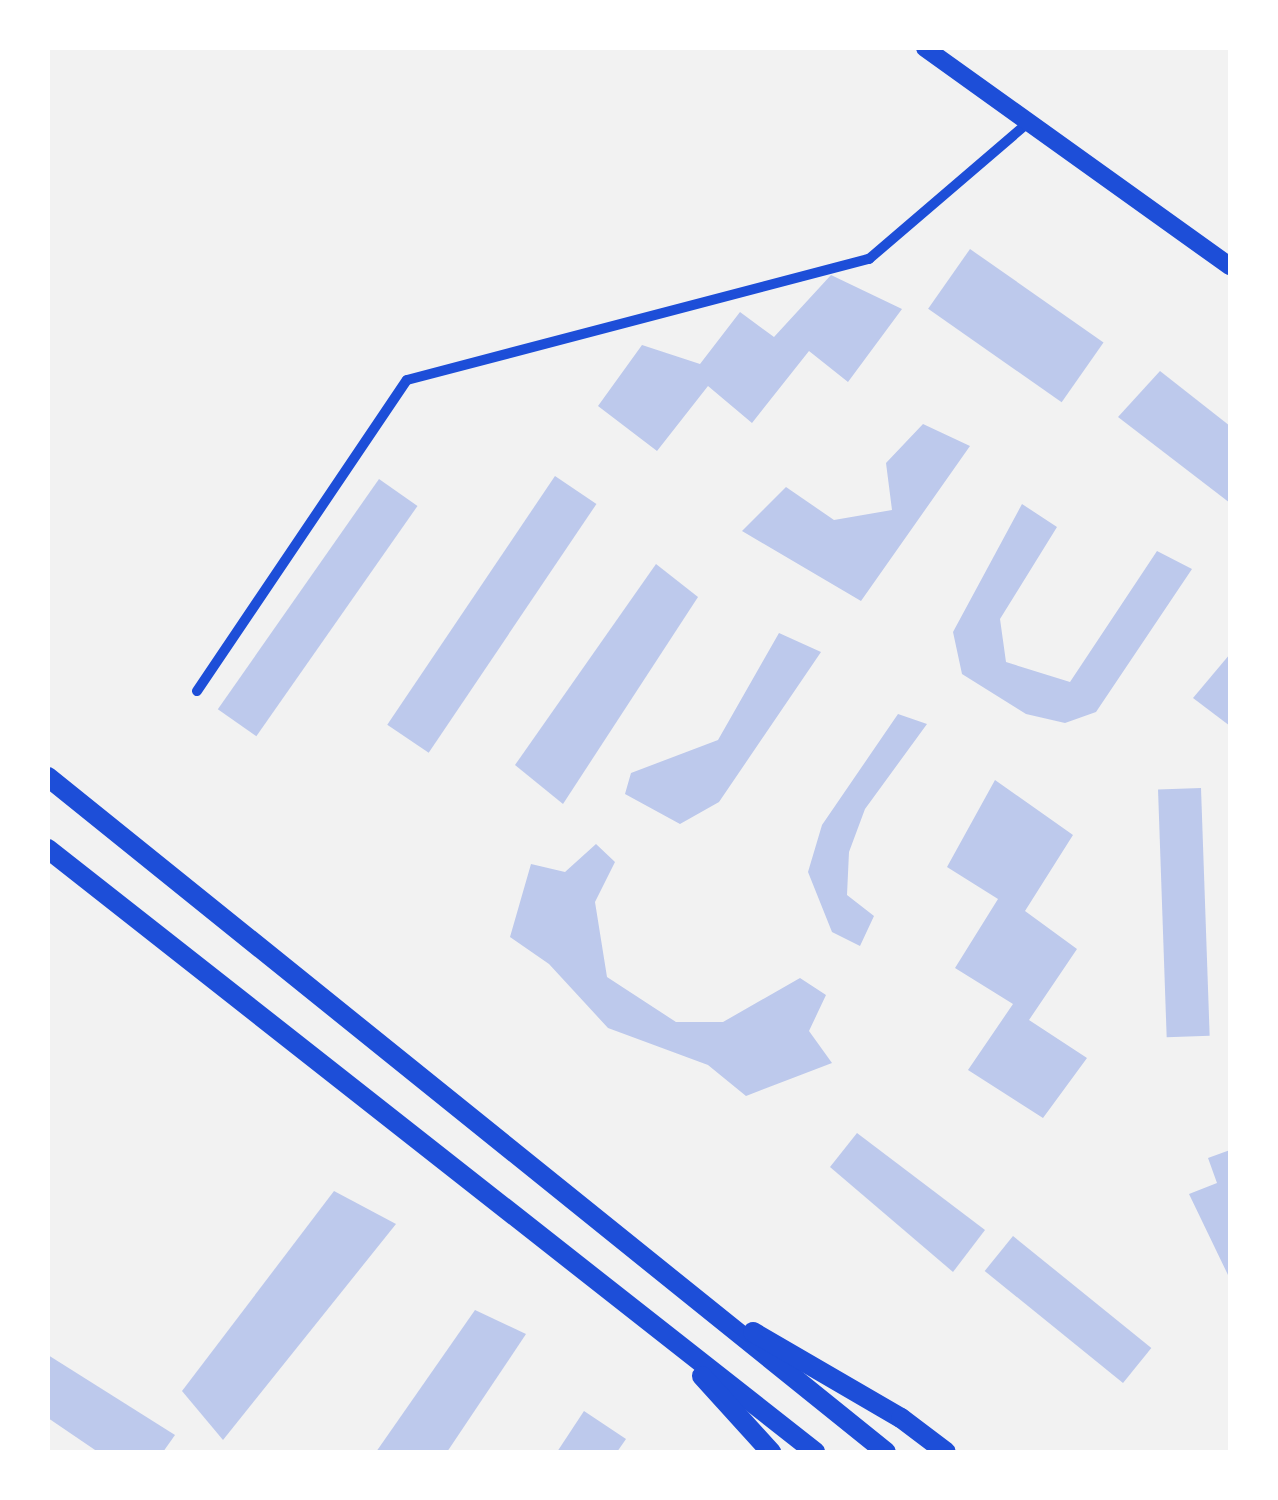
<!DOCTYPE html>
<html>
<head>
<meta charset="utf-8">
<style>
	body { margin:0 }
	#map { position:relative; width:1278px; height:1500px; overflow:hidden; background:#f2f2f2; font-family:"IBM Plex Sans",sans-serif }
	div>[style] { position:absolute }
	.building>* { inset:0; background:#bdc9ec; transform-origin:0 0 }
	.minor>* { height:10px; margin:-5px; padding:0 5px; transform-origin:5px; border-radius:5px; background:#1d4ed8 }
	.tertiary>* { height:18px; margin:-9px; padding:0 9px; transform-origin:9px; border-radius:9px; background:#1d4ed8 }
	.primary>* { height:20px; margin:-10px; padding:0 10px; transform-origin:10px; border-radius:10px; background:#1d4ed8 }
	span { translate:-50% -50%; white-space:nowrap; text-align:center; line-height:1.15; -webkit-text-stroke:10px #fff; paint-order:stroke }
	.frame { position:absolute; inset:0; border:50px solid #fff; pointer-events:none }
</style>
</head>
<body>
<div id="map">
	<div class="building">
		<div style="left:970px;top:249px;width:163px;height:73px;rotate:35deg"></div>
		<div style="clip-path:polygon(831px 275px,902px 309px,848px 382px,809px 351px,752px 423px,708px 386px,657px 451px,598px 406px,642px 345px,700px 364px,740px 312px,774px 337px)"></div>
		<div style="clip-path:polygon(1160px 371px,1230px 426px,1230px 503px,1118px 417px)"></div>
		<div style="clip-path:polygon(923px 424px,970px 446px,861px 601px,742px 531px,786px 487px,834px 520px,892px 510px,886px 463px)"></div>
		<div style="left:555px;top:476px;width:50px;height:300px;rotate:34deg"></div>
		<div style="left:379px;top:479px;width:47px;height:281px;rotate:35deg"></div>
		<div style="clip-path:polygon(1022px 504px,1057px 527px,1000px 619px,1006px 662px,1070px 682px,1157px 551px,1192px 569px,1096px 712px,1065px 723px,1026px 714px,962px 674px,953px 632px)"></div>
		<div style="clip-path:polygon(656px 564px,698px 597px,563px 804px,515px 765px)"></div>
		<div style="clip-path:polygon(779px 633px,821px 652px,719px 802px,680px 824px,625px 794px,631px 773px,718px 740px)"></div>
		<div style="clip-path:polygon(1230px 654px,1230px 726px,1193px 698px)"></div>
		<div style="clip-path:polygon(898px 714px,927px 724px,865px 809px,849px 852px,847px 895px,874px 916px,860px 946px,832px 932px,808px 872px,822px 825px)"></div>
		<div style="clip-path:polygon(995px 780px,1073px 835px,1025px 911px,1077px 949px,1029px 1020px,1087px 1058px,1043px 1118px,968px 1070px,1013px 1004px,955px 968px,998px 899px,947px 867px)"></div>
		<div style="left:1201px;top:788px;width:248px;height:43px;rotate:88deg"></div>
		<div style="clip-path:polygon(596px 844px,615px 862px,595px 902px,607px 977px,676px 1022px,723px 1022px,800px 978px,826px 995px,809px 1031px,832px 1063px,746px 1096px,708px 1065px,608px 1028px,549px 964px,510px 937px,531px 864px,565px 872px)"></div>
		<div style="clip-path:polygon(857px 1133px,985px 1230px,953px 1272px,830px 1167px)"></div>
		<div style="clip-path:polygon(1230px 1150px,1230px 1272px,1228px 1275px,1189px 1194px,1217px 1183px,1208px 1158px)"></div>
		<div style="clip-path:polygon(334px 1191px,396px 1224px,223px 1440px,182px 1391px)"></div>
		<div style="left:1013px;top:1236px;width:178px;height:45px;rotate:39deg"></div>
		<div style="clip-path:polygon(475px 1310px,526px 1334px,447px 1452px,376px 1452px)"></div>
		<div style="clip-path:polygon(48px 1355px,175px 1435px,163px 1452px,98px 1452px,48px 1418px)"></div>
		<div style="clip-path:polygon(584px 1411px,626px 1439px,617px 1452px,557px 1452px)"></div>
	</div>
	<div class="minor">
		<div style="left:197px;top:691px;width:375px;rotate:-56deg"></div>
		<div style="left:407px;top:380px;width:478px;rotate:-14.7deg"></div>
		<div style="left:869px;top:259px;width:211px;rotate:-40.6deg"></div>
	</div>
	<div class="tertiary">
		<div style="left:925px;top:48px;width:375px;rotate:35.6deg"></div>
	</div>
	<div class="primary">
		<div style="left:48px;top:777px;width:1076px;rotate:38.85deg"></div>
		<div style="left:48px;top:849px;width:976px;rotate:38.17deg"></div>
		<div style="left:753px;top:1332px;width:171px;rotate:30.2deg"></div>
		<div style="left:901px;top:1418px;width:56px;rotate:37.1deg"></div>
		<div style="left:702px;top:1376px;width:103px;rotate:47.8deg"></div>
	</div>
	<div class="frame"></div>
</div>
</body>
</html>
